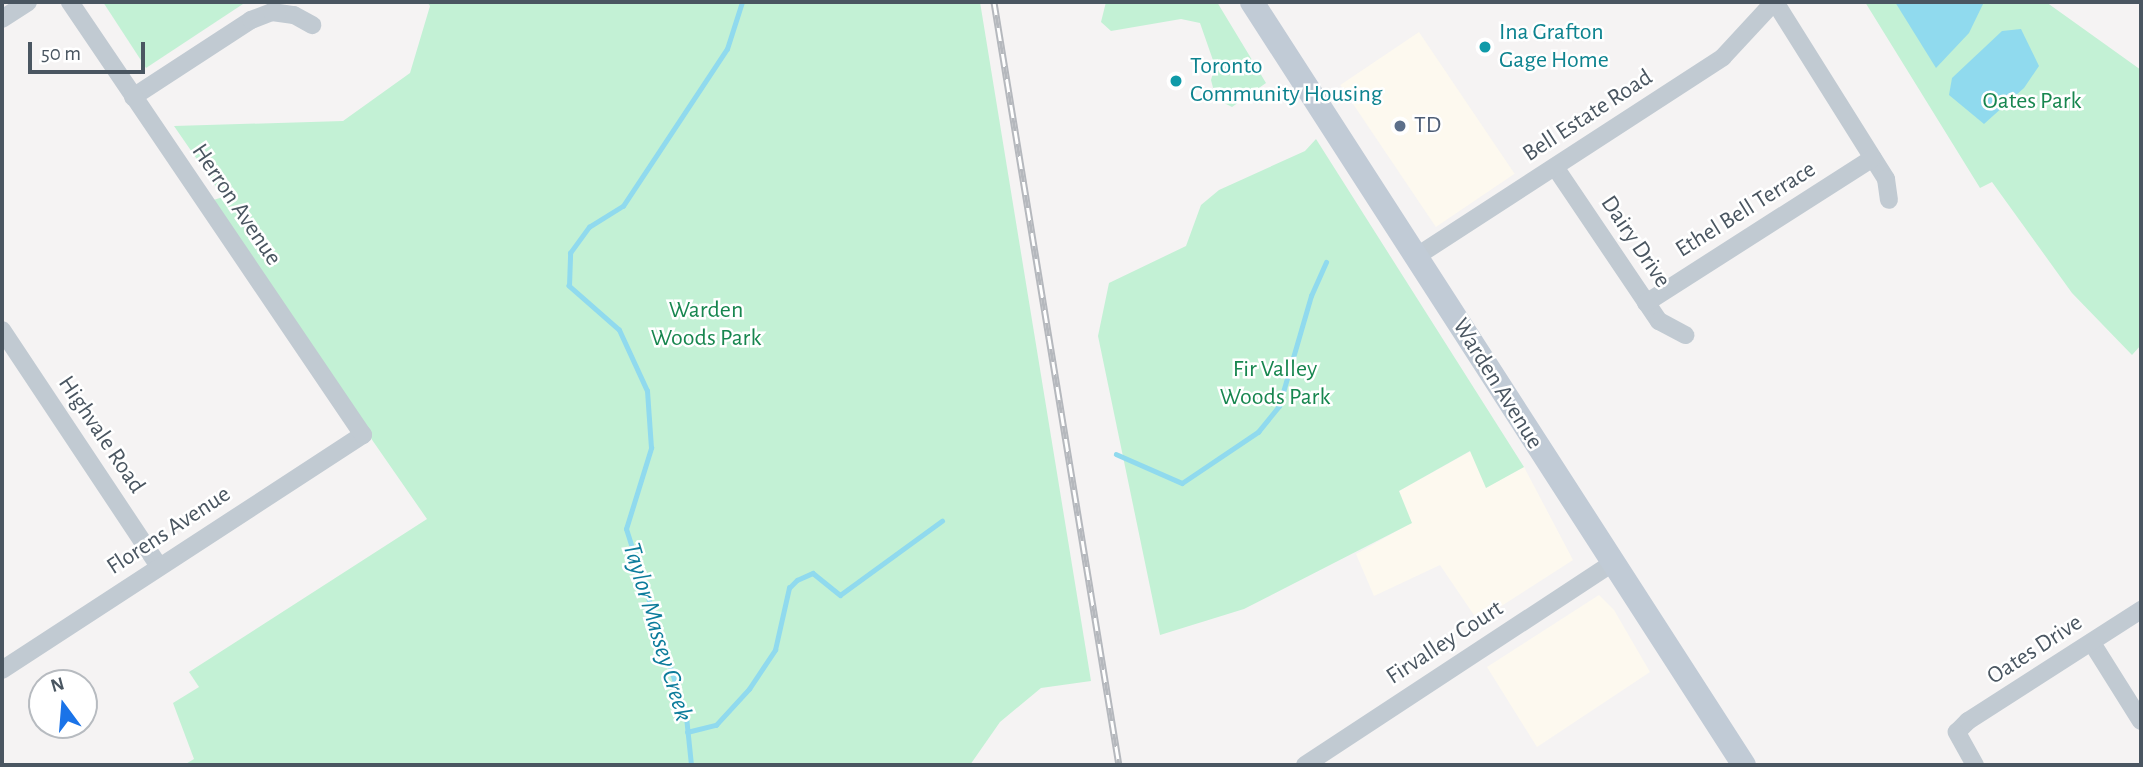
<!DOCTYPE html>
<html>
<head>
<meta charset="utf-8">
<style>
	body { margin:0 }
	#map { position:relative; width:2143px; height:767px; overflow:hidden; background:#f5f3f3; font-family:"Alegreya Sans",sans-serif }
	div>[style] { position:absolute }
	.commercial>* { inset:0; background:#fdf9ef; transform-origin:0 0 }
	.green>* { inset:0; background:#c3f1d5 }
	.water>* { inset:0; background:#90daee }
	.stream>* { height:4.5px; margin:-2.25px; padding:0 2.25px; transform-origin:2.25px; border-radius:2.25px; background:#90daee }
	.minor>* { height:18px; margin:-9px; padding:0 9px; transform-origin:9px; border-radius:9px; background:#c1cad2 }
	.secondary>* { height:24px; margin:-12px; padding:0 12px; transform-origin:12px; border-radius:12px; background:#c1cbd6 }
	.rail>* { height:7px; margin-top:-3.5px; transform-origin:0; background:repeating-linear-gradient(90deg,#fff 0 13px,#b5b8bd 0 26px); box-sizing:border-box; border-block:2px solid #b5b8bd }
	.dots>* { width:19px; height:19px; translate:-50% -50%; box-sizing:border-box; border:4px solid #fff; border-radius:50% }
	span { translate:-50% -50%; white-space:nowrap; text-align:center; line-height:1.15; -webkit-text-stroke:5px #fff; paint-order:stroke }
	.culture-label { font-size:24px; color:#0d838f }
	.left { translate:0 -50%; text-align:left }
	.park-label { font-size:24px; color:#17864f }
	.street-label { font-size:24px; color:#4a5661 }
	.service-label { font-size:24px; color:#4e5e75 }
	.water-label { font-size:26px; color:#0c7c9b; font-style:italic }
	.frame { position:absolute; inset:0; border:4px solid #4a5661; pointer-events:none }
	.north { position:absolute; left:28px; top:669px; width:70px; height:70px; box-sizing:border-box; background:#fff; border:2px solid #b7bbc0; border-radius:50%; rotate:344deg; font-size:19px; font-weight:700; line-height:28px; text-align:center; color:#4a5661 }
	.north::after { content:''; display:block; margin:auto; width:24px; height:32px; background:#1a73e8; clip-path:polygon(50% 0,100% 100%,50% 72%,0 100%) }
	.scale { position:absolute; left:28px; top:42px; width:117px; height:32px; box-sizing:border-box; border:4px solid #4a5661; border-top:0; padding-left:9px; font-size:21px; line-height:24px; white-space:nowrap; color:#4a5661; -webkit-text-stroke:5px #fff; paint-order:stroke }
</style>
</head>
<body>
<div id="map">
	<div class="commercial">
		<div style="left:1419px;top:32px;width:171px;height:95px;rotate:56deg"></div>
		<div style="clip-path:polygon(1471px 451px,1487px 487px,1524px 467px,1573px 560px,1478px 621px,1440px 565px,1374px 596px,1356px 554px,1411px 523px,1399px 491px)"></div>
		<div style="clip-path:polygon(1599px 595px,1614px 610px,1650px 672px,1537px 747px,1487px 667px)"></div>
	</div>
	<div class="green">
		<div style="clip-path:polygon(103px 2px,246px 2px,146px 68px)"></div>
		<div style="clip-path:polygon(427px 2px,980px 2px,1091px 681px,1041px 688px,1000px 722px,970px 765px,184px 765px,194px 759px,173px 703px,199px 687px,189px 672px,427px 519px,207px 202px,223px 197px,174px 126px,343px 121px,410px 73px,430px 6px)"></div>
		<div style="clip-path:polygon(1106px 2px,1217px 2px,1266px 83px,1232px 107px,1216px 99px,1211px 80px,1215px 66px,1200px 23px,1181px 19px,1111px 31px,1101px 22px)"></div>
		<div style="clip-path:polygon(1865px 2px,2046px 2px,2141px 70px,2141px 345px,2132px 355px,2072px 293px,1992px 182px,1980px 188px)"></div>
		<div style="clip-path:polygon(1316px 139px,1524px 467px,1486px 488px,1470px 451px,1399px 491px,1412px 523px,1244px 609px,1160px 635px,1098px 336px,1109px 283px,1186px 246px,1201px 205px,1219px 190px,1305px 151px)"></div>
	</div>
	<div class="water">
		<div style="clip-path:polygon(1895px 2px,1984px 2px,1969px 33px,1936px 68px)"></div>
		<div style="clip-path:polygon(2021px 29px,2039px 66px,2024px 88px,1984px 124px,1949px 95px,1952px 78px,2002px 31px)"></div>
	</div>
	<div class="stream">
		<div style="left:1116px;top:454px;width:72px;rotate:23.7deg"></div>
		<div style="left:1182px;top:483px;width:92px;rotate:-33.9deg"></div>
		<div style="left:1258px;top:432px;width:33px;rotate:-51deg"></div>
		<div style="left:1279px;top:406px;width:115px;rotate:-73.8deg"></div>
		<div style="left:1311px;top:296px;width:37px;rotate:-66deg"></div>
		<div style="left:687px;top:732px;width:30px;rotate:-14deg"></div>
		<div style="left:716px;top:725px;width:49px;rotate:-47.5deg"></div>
		<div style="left:749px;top:689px;width:47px;rotate:-56.3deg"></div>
		<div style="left:775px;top:650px;width:64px;rotate:-77.3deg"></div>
		<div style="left:789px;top:588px;width:11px;rotate:-45deg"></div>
		<div style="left:797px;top:580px;width:17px;rotate:-24deg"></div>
		<div style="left:813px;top:573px;width:35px;rotate:39deg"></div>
		<div style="left:840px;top:595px;width:126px;rotate:-36deg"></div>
		<div style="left:691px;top:765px;width:48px;rotate:-95.9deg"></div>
		<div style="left:686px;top:717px;width:197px;rotate:-107.7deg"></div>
		<div style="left:626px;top:529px;width:85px;rotate:-72.8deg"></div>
		<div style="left:651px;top:448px;width:57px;rotate:-94deg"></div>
		<div style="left:647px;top:391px;width:67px;rotate:-114.7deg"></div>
		<div style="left:619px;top:330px;width:67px;rotate:-138.7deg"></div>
		<div style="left:569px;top:286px;width:33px;rotate:-88deg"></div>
		<div style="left:570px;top:253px;width:32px;rotate:-54deg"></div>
		<div style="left:589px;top:227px;width:40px;rotate:-32deg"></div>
		<div style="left:623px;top:206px;width:188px;rotate:-56.5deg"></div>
		<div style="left:727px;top:49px;width:49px;rotate:-72.3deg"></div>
	</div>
	<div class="minor">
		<div style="left:1775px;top:2px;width:209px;rotate:57.9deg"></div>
		<div style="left:1886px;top:179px;width:21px;rotate:82deg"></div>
		<div style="left:2px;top:19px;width:31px;rotate:-33deg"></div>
		<div style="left:133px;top:97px;width:141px;rotate:-33.1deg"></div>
		<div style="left:251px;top:20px;width:22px;rotate:-21deg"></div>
		<div style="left:272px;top:12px;width:22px;rotate:8deg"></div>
		<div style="left:294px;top:15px;width:21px;rotate:29deg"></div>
		<div style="left:1555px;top:167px;width:186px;rotate:56deg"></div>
		<div style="left:1659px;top:321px;width:30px;rotate:28deg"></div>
		<div style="left:1417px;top:256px;width:365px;rotate:-33deg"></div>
		<div style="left:1723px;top:57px;width:75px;rotate:-47.2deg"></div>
		<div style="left:1646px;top:303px;width:269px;rotate:-32.6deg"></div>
		<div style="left:2px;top:330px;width:283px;rotate:56.4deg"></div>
		<div style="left:2092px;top:643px;width:92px;rotate:57.9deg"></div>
		<div style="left:2px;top:670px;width:431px;rotate:-33.1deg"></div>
		<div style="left:363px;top:435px;width:523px;rotate:-124.09deg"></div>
		<div style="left:1305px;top:765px;width:367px;rotate:-33.3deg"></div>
		<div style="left:1975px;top:765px;width:38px;rotate:-119deg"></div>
		<div style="left:1957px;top:732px;width:16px;rotate:-45deg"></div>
		<div style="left:1968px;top:721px;width:206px;rotate:-32.7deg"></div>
	</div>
	<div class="secondary">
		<div style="left:1252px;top:2px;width:908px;rotate:57.19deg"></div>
	</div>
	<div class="rail">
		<div style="left:994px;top:2px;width:773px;rotate:80.7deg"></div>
	</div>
	<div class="dots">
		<div style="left:1485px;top:47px;background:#0f9aa8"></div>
		<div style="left:1176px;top:81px;background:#0f9aa8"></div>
		<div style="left:1400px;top:126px;background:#5c6f8a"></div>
	</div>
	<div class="culture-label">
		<span class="left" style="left:1499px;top:47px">Ina Grafton<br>Gage Home</span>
		<span class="left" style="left:1190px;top:81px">Toronto<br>Community Housing</span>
	</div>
	<div class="park-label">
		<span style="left:2032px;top:102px">Oates Park</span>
		<span style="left:706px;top:325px">Warden<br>Woods Park</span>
		<span style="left:1275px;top:384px">Fir Valley<br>Woods Park</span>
	</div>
	<div class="street-label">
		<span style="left:1588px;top:116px;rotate:-33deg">Bell Estate Road</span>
		<span style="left:236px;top:205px;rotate:56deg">Herron Avenue</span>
		<span style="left:1746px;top:210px;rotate:-32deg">Ethel Bell Terrace</span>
		<span style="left:1635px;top:242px;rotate:56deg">Dairy Drive</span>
		<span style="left:1497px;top:384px;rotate:58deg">Warden Avenue</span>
		<span style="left:101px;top:435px;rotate:56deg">Highvale Road</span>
		<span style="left:169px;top:531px;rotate:-33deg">Florens Avenue</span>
		<span style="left:1445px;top:643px;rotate:-33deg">Firvalley Court</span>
		<span style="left:2035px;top:650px;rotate:-33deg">Oates Drive</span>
	</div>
	<div class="service-label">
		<span class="left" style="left:1414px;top:126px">TD</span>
	</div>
	<div class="water-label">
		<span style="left:657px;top:632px;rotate:73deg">Taylor Massey Creek</span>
	</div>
	<div class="frame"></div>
	<div class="north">N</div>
	<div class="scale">50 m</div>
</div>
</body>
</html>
